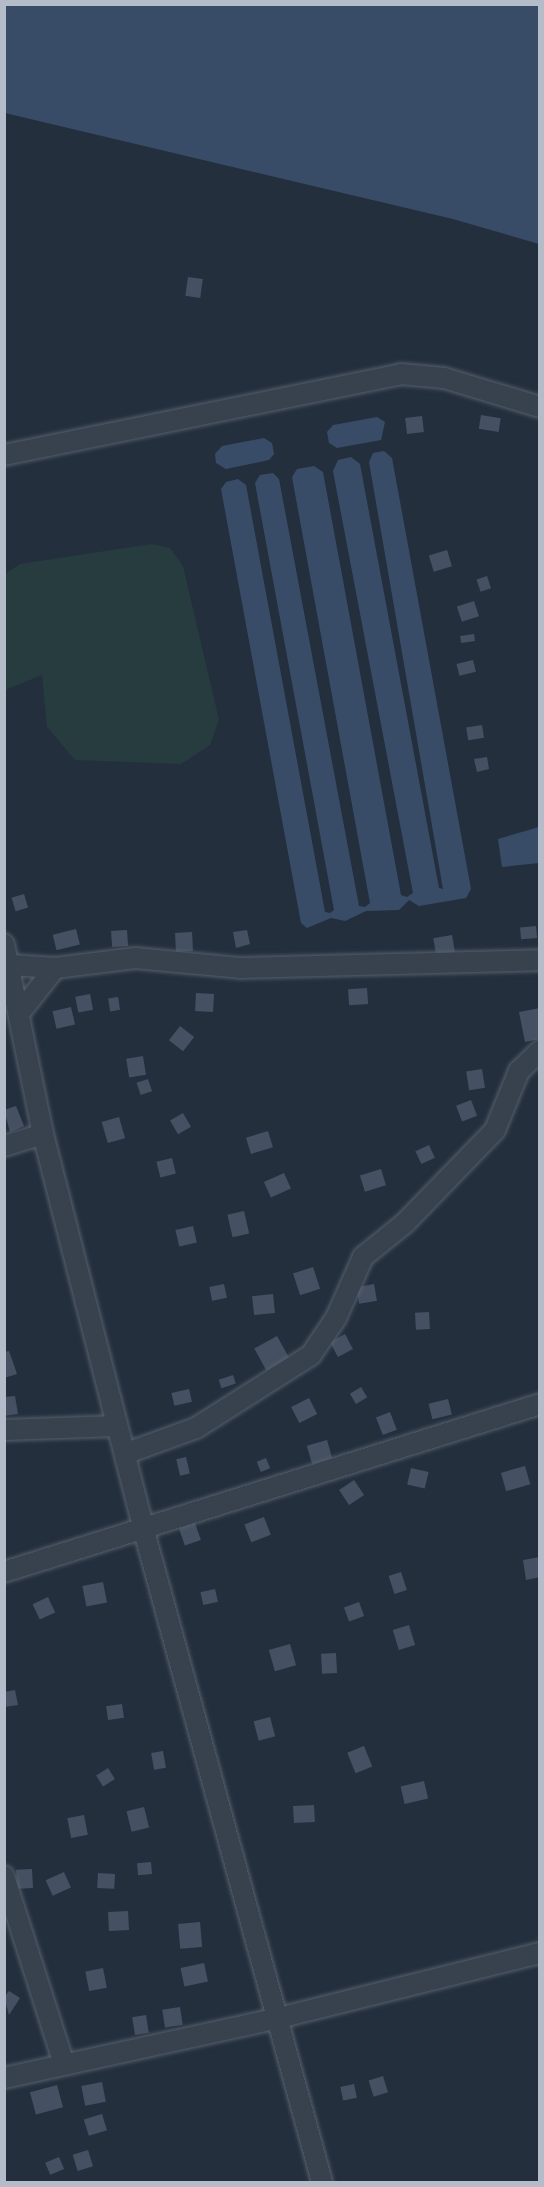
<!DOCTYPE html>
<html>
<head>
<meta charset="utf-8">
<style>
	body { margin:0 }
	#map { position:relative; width:544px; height:2187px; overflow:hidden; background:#242f3e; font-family:Figtree,sans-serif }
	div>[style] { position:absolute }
	.green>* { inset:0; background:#263c3f }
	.water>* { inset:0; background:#394c67 }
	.building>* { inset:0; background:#455162; transform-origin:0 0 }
	.roads { filter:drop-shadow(0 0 2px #565f6c) drop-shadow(0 0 2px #565f6c) }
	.minor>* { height:20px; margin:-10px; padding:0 10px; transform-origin:10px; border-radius:10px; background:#38414e }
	span { translate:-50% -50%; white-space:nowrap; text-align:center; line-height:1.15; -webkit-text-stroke:5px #1d2633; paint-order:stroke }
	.frame { position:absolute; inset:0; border:6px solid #b4bcc9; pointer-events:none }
</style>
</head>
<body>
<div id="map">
	<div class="green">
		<div style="clip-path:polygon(152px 544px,170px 548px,183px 566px,219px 720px,210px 745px,181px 764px,75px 760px,47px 727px,42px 675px,5px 690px,5px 574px,20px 564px)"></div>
	</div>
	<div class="water">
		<div style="clip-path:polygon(5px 4px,539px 5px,539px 244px,453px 219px,5px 113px)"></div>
		<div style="clip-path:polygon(377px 417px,385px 422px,381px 440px,337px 448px,329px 443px,327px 432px,333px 425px)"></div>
		<div style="clip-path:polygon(264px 438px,272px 443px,274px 454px,269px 460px,226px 469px,216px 463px,215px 454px,222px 446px)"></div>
		<div style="clip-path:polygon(384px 451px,392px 458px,471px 889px,466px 898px,419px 906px,409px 900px,399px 910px,366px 911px,345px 921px,331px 918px,307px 928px,301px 923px,221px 489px,226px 482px,238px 479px,246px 485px,325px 912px,330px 913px,334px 910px,255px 483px,260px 475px,273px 473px,279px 479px,359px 906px,365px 907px,370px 903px,292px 477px,297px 469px,314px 466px,323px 472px,401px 895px,407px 897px,413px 893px,333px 471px,338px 460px,351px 457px,360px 464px,439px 888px,443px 889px,369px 462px,373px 453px)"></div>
		<div style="clip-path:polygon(539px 827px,539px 863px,502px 867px,498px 839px)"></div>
	</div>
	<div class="building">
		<div style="left:188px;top:277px;width:15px;height:19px;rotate:8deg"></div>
		<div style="left:481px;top:415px;width:20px;height:14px;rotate:9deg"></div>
		<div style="left:422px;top:416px;width:16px;height:17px;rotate:83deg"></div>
		<div style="left:447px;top:550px;width:17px;height:19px;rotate:73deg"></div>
		<div style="left:487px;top:576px;width:13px;height:11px;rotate:72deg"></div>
		<div style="left:474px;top:601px;width:16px;height:18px;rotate:72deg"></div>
		<div style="left:474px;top:634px;width:7px;height:14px;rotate:82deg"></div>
		<div style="left:473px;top:660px;width:12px;height:17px;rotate:76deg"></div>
		<div style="left:482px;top:725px;width:13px;height:16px;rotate:81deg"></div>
		<div style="clip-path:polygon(487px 757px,489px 769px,477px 772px,474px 759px)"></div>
		<div style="left:24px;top:894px;width:14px;height:13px;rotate:73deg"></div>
		<div style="left:536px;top:926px;width:12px;height:16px;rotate:85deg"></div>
		<div style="left:76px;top:929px;width:16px;height:24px;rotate:76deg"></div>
		<div style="left:127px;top:930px;width:16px;height:16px;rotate:86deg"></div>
		<div style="clip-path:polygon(247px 930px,250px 944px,236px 948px,233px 932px)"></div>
		<div style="left:192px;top:932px;width:19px;height:17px;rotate:87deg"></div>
		<div style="left:452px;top:935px;width:17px;height:19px;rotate:80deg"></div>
		<div style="left:367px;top:988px;width:16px;height:19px;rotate:86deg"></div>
		<div style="left:196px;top:993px;width:18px;height:18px;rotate:3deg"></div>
		<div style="left:90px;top:994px;width:16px;height:15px;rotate:79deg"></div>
		<div style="left:118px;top:997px;width:13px;height:10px;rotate:81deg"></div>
		<div style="left:71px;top:1007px;width:18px;height:19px;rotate:77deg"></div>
		<div style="clip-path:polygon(540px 1008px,540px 1039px,525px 1042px,519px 1012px)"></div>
		<div style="left:180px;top:1026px;width:18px;height:18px;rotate:38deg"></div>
		<div style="left:143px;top:1056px;width:19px;height:17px;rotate:81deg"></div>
		<div style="left:482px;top:1069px;width:19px;height:16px;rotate:81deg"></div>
		<div style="left:148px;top:1079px;width:13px;height:12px;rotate:72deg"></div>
		<div style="left:471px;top:1100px;width:17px;height:16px;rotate:69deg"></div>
		<div style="clip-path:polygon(16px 1106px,24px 1126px,10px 1132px,4px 1110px)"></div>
		<div style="left:183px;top:1113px;width:16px;height:15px;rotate:60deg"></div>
		<div style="left:119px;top:1117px;width:22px;height:18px;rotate:74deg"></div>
		<div style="left:268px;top:1131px;width:17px;height:23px;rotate:73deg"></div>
		<div style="left:429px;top:1145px;width:14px;height:15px;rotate:65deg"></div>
		<div style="left:172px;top:1158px;width:16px;height:16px;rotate:76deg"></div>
		<div style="left:381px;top:1169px;width:17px;height:22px;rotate:73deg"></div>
		<div style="left:284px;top:1173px;width:17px;height:22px;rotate:66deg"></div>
		<div style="left:244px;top:1211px;width:23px;height:17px;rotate:77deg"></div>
		<div style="left:193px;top:1226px;width:17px;height:18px;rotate:77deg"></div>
		<div style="left:313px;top:1267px;width:23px;height:21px;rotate:72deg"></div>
		<div style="left:224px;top:1284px;width:14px;height:15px;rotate:78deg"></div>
		<div style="left:374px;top:1284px;width:17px;height:18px;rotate:80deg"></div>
		<div style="left:273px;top:1294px;width:19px;height:21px;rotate:84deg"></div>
		<div style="left:429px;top:1312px;width:17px;height:14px;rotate:87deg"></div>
		<div style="left:345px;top:1334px;width:17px;height:17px;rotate:62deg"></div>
		<div style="left:277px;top:1336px;width:25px;height:26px;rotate:61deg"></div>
		<div style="clip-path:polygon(9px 1351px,17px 1374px,4px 1378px,4px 1352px)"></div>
		<div style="left:233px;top:1375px;width:9px;height:15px;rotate:72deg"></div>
		<div style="left:361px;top:1387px;width:12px;height:13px;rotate:59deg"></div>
		<div style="left:189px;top:1389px;width:13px;height:18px;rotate:77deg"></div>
		<div style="clip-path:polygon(15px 1396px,18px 1414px,4px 1416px,4px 1397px)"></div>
		<div style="left:309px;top:1398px;width:18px;height:20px;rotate:63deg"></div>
		<div style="left:448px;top:1399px;width:16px;height:20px;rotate:76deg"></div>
		<div style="left:390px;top:1412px;width:19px;height:15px;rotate:69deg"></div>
		<div style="left:327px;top:1440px;width:19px;height:21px;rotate:74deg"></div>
		<div style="left:186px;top:1457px;width:17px;height:10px;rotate:77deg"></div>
		<div style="left:266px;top:1458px;width:11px;height:10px;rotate:68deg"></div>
		<div style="left:525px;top:1466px;width:19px;height:25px;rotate:74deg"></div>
		<div style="left:411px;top:1468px;width:18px;height:17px;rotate:13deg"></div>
		<div style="left:354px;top:1480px;width:18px;height:18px;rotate:56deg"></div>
		<div style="left:264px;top:1517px;width:19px;height:21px;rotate:69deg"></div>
		<div style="left:195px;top:1523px;width:18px;height:17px;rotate:71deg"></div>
		<div style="clip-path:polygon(540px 1557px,540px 1577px,526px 1580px,523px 1560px)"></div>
		<div style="left:401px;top:1572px;width:19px;height:13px;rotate:72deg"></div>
		<div style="left:103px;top:1582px;width:21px;height:21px;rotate:79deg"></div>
		<div style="left:215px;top:1589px;width:13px;height:15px;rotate:77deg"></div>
		<div style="left:48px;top:1597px;width:17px;height:17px;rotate:65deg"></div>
		<div style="left:359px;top:1602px;width:15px;height:16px;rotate:70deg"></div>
		<div style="left:409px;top:1625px;width:21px;height:17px;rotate:73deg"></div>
		<div style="left:290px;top:1644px;width:22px;height:22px;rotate:74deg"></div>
		<div style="left:336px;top:1653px;width:20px;height:15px;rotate:87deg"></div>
		<div style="clip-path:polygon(15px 1690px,18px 1705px,4px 1707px,4px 1692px)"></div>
		<div style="left:122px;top:1704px;width:14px;height:16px;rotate:82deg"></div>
		<div style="left:270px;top:1717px;width:20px;height:17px;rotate:75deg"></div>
		<div style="left:364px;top:1746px;width:22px;height:18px;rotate:68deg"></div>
		<div style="left:163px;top:1751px;width:17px;height:12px;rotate:80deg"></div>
		<div style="left:108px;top:1768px;width:13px;height:14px;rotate:58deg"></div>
		<div style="left:424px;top:1781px;width:18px;height:24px;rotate:77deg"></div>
		<div style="left:314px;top:1805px;width:17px;height:21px;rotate:87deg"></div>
		<div style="left:144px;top:1807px;width:21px;height:18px;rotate:76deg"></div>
		<div style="left:84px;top:1815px;width:20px;height:17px;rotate:79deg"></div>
		<div style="left:151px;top:1862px;width:12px;height:14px;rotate:85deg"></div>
		<div style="left:32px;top:1869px;width:19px;height:16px;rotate:87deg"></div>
		<div style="left:64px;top:1872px;width:17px;height:20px;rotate:66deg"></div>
		<div style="left:98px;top:1873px;width:17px;height:15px;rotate:3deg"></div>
		<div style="left:128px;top:1911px;width:19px;height:20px;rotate:87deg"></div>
		<div style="left:200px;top:1922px;width:25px;height:22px;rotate:85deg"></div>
		<div style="left:204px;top:1963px;width:19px;height:24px;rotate:78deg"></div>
		<div style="left:103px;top:1968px;width:20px;height:18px;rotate:79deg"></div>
		<div style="clip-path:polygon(9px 1991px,20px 1998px,9px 2015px,4px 1997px)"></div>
		<div style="left:180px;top:2007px;width:18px;height:18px;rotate:81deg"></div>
		<div style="left:146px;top:2015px;width:18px;height:14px;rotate:81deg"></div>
		<div style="left:383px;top:2076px;width:17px;height:15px;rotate:73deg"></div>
		<div style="left:102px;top:2082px;width:20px;height:21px;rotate:79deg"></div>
		<div style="left:354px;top:2084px;width:14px;height:14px;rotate:78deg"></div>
		<div style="left:57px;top:2085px;width:23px;height:28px;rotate:75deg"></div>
		<div style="left:102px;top:2114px;width:17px;height:19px;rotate:73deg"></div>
		<div style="left:88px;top:2150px;width:17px;height:16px;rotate:73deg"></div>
		<div style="left:59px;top:2157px;width:13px;height:15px;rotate:67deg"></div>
	</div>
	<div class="roads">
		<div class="minor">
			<div style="left:4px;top:455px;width:405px;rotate:-11.5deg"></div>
			<div style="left:401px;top:374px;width:43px;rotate:5.3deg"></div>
			<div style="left:444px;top:378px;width:100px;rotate:16.8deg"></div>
			<div style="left:4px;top:944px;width:194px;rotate:78.4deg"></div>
			<div style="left:43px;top:1134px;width:410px;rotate:75.7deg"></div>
			<div style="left:144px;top:1531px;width:675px;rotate:74.71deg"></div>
			<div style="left:11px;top:965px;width:44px;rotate:3.9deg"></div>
			<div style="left:55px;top:968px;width:81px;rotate:-7.1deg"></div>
			<div style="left:135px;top:958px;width:105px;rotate:5.4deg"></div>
			<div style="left:240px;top:968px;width:300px;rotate:-1.5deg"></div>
			<div style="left:21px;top:1011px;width:55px;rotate:-51.7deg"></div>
			<div style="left:4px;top:1146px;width:41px;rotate:-17.1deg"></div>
			<div style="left:4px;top:1430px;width:113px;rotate:-2deg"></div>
			<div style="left:127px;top:1453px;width:73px;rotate:-19.9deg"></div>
			<div style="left:196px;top:1428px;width:136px;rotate:-32.4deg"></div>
			<div style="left:311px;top:1355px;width:45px;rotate:-56deg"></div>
			<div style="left:336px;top:1318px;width:67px;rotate:-66.1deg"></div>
			<div style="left:363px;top:1257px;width:54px;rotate:-39deg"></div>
			<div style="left:405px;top:1223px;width:129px;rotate:-45.9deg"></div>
			<div style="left:495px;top:1130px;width:64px;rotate:-67.9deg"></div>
			<div style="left:519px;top:1071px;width:29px;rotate:-44deg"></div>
			<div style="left:4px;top:1572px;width:562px;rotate:-17.4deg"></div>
			<div style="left:4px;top:1876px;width:197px;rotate:72.3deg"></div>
			<div style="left:4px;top:2078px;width:281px;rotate:-12.3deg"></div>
			<div style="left:279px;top:2018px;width:269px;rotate:-14deg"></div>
		</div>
	</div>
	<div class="frame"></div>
</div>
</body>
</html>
